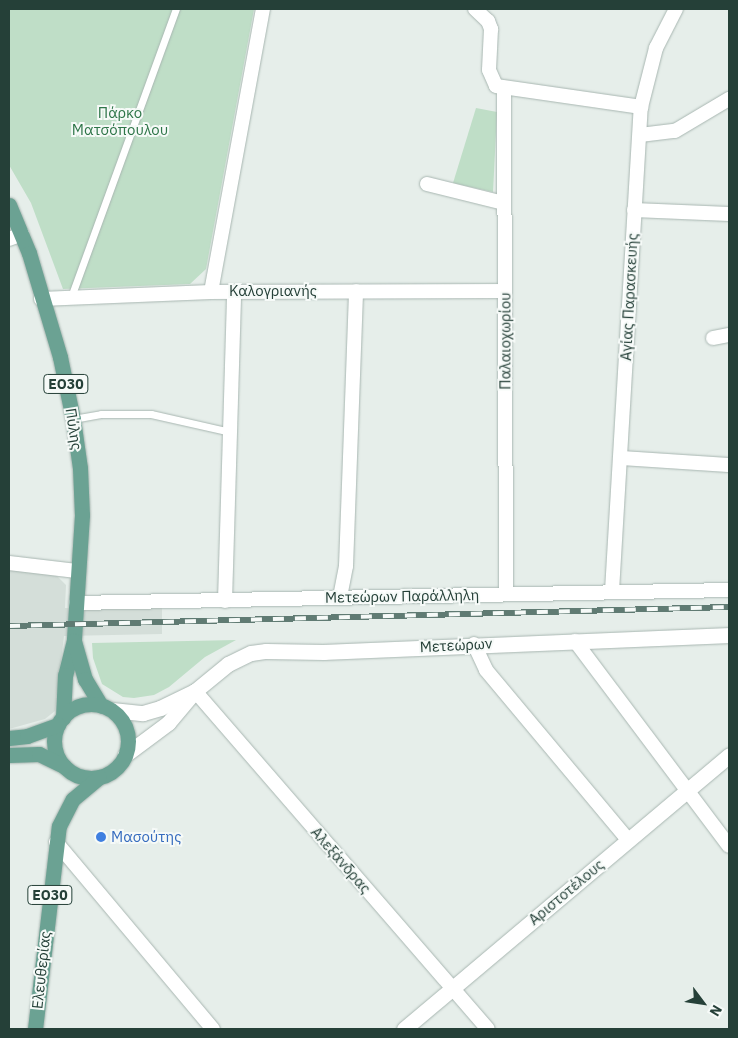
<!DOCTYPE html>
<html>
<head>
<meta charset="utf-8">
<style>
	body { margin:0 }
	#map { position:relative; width:738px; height:1038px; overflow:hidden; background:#e6eeea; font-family:"IBM Plex Sans",sans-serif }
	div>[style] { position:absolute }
	.built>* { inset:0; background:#d4ded9 }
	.green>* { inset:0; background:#bfdec7 }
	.roads { filter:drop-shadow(0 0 1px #a8b6b1) drop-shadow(0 0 1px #a8b6b1) }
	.lane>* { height:7px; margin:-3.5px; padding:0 3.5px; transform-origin:3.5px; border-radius:3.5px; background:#fff }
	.street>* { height:14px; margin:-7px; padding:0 7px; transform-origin:7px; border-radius:7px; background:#fff }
	.secondary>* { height:15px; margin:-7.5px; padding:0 7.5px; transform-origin:7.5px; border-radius:7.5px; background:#fff }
	.primary>* { height:15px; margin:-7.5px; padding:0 7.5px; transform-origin:7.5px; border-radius:7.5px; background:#6ba293 }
	.primary>.ring { margin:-7.5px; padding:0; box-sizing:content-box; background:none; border:15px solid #6ba293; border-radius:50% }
	.rail>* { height:5.5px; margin-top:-2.75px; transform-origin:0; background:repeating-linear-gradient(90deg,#f6faf8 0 11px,#607b73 0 22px); box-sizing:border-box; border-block:1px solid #607b73 }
	.dots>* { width:14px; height:14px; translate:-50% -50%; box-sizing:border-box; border:2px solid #f6faf8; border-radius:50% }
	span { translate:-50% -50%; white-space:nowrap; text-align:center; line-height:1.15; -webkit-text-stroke:4px #f6faf8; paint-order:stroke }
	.shield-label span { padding:1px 4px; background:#f6faf8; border:1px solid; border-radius:4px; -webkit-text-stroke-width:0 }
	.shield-label { font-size:14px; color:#254038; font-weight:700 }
	.park-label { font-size:15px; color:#2f7649 }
	.street-label { font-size:15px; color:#254038 }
	.shop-label { font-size:15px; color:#366cbe }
	.left { translate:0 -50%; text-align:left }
	.frame { position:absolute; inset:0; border:10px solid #254038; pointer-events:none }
	.north { position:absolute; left:678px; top:978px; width:50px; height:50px; -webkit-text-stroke:4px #f6faf8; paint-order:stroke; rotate:121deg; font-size:14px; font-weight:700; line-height:20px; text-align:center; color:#254038 }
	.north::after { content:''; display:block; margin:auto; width:18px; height:22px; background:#254038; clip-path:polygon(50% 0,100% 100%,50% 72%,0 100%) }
</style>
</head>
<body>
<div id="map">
	<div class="built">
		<div style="clip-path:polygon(9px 568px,56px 575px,66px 585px,65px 608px,162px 608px,162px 634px,64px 636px,55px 711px,45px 719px,9px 729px)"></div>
	</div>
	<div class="green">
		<div style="clip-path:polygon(9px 9px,254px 9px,206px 269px,190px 284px,63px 289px,31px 203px,9px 165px)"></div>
		<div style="clip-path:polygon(476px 108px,497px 112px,493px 192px,453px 183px)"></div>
		<div style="clip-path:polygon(236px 640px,205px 657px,169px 687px,154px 695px,134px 698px,123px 697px,102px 684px,93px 658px,92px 643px)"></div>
	</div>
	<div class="roads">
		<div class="lane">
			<div style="left:71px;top:297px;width:307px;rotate:-70deg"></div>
			<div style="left:73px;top:419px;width:28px;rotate:-10deg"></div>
			<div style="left:101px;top:414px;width:50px"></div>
			<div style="left:151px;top:414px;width:81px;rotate:12.8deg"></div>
		</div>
		<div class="street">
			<div style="left:475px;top:9px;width:18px;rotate:43deg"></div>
			<div style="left:488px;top:21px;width:9px;rotate:69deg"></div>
			<div style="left:491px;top:29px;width:41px;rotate:92.8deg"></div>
			<div style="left:489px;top:70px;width:17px;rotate:66deg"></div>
			<div style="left:496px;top:86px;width:147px;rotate:8.2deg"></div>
			<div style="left:504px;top:89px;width:504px;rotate:89.77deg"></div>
			<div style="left:640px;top:135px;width:35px;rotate:-7deg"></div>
			<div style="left:675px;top:131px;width:63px;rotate:-30.7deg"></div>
			<div style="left:427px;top:184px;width:79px;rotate:13.9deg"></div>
			<div style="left:634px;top:210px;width:95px;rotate:2.4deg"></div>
			<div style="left:9px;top:239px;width:14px;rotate:-21deg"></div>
			<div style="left:211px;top:292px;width:288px;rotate:-79.6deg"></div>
			<div style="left:41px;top:299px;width:170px;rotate:-2.4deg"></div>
			<div style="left:211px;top:292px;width:293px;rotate:-0.2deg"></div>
			<div style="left:713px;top:338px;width:16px;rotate:-11deg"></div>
			<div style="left:621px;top:458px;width:108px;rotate:3.7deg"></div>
			<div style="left:9px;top:563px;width:68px;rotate:6.7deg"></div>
			<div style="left:612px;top:591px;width:485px;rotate:-86.6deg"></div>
			<div style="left:641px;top:107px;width:61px;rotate:-75.7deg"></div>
			<div style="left:656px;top:48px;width:44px;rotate:-62.9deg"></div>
			<div style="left:340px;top:597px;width:32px;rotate:-79deg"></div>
			<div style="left:346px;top:566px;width:275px;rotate:-87.9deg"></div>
			<div style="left:225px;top:601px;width:309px;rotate:-88.3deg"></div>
			<div style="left:76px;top:603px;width:653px;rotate:-1.14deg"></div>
			<div style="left:575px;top:641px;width:256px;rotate:53.1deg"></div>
			<div style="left:474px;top:644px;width:29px;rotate:65deg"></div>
			<div style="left:486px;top:670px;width:222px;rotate:50.1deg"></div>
			<div style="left:195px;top:691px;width:447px;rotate:49.1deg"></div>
			<div style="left:56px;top:842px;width:244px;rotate:50deg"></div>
		</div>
		<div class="secondary">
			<div style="left:112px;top:710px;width:31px;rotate:6deg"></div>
			<div style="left:143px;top:713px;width:18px;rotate:-16deg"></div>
			<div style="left:160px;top:708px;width:39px;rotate:-26deg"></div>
			<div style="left:195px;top:691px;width:43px;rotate:-39.3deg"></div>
			<div style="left:228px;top:664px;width:25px;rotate:-26deg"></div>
			<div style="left:251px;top:653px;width:15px;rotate:-8deg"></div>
			<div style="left:266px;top:651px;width:58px;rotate:1deg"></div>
			<div style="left:324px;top:652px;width:405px;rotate:-2.4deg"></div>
			<div style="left:125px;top:755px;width:54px;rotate:-36.7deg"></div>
			<div style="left:168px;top:723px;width:35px;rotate:-50deg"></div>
			<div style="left:404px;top:1029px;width:425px;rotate:-40.1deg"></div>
		</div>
		<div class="primary">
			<div style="left:9px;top:205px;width:52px;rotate:67.4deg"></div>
			<div style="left:29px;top:253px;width:109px;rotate:73.4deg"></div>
			<div style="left:60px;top:357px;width:63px;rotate:78.2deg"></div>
			<div style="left:73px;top:419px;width:49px;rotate:81.9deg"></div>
			<div style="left:80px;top:468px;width:47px;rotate:87.6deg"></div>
			<div style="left:82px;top:515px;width:125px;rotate:93.7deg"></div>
			<div style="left:74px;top:640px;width:36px;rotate:104deg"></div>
			<div style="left:65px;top:675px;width:43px;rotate:92.7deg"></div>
			<div style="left:74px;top:641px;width:40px;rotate:74deg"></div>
			<div style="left:85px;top:679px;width:31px;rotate:59deg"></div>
			<div class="ring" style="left:54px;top:704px;width:59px;height:59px"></div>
			<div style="left:9px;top:738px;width:18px;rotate:-6deg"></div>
			<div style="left:27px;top:736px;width:33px;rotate:-20deg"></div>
			<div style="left:9px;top:755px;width:30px;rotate:-2deg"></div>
			<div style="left:39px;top:754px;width:28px;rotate:26deg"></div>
			<div style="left:35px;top:1029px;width:204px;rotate:-83.3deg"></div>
			<div style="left:59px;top:826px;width:30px;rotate:-63deg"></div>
			<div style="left:73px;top:799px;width:34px;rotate:-40deg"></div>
		</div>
	</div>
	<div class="rail">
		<div style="left:9px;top:626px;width:720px;rotate:-1.51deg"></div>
	</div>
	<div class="dots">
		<div style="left:101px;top:837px;background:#3f7fe0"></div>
	</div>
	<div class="shield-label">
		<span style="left:66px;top:384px">ΕΟ30</span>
		<span style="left:50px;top:895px">ΕΟ30</span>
	</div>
	<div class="park-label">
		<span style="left:120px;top:121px">Πάρκο<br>Ματσόπουλου</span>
	</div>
	<div class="street-label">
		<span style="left:273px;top:291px">Καλογριανής</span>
		<span style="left:629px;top:297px;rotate:-87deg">Αγίας Παρασκευής</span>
		<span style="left:505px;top:341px;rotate:-90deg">Παλαιοχωρίου</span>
		<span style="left:74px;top:429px;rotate:81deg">Πύλης</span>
		<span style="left:402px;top:596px;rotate:-1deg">Μετεώρων Παράλληλη</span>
		<span style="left:456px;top:645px;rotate:-3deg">Μετεώρων</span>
		<span style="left:341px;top:860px;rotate:49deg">Αλεξάνδρας</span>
		<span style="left:566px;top:892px;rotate:-40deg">Αριστοτέλους</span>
		<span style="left:41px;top:970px;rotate:-84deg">Ελευθερίας</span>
	</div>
	<div class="shop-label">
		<span class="left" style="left:111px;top:837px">Μασούτης</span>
	</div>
	<div class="frame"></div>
	<div class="north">N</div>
</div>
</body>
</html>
